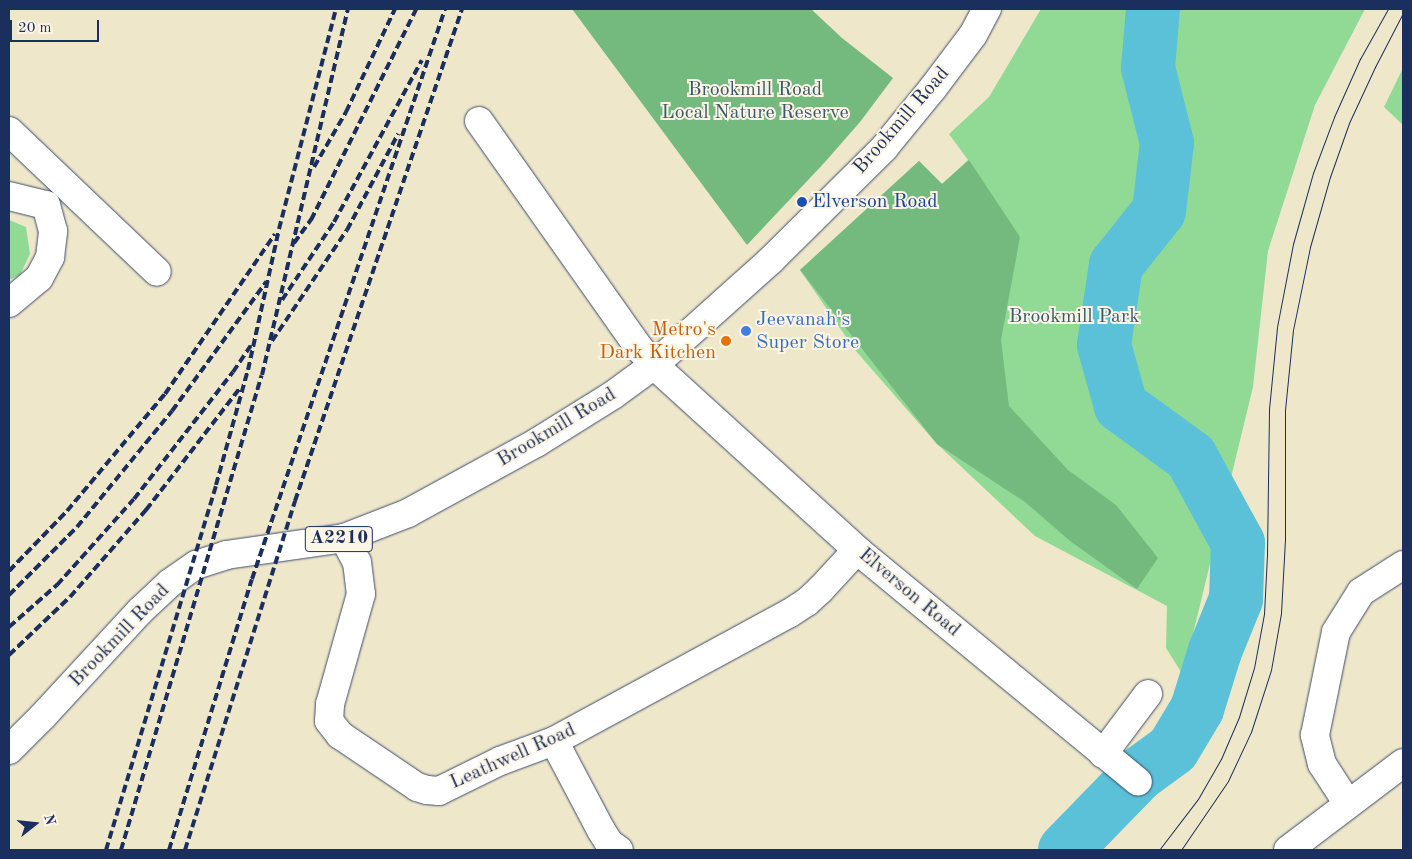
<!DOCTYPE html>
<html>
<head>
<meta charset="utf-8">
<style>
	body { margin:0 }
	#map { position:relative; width:1412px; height:859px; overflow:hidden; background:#efe7ca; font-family:"Old Standard TT",serif }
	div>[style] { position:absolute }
	.green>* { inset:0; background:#91da96 }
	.forest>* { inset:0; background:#74ba7f }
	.river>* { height:54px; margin:-27px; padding:0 27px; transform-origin:27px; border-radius:27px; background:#5ac1d8 }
	.roads { filter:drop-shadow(0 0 1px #3b4b6e) drop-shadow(0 0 1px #3b4b6e) }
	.minor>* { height:28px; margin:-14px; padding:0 14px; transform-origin:14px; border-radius:14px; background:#fff }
	.primary>* { height:28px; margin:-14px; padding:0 14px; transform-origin:14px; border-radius:14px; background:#fff }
	.tram>* { height:1px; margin:-0.5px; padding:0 0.5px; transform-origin:0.5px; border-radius:0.5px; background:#1b2f5e }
	.rail>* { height:4px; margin-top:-2px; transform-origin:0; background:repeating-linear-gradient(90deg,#1b2f5e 0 8px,transparent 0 12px) }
	.dots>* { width:14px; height:14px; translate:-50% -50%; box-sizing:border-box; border:2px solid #fcf5e5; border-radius:50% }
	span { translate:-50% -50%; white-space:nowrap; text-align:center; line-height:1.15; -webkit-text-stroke:4px #fcf5e5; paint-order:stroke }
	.shield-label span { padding:1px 4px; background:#fcf5e5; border:1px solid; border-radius:4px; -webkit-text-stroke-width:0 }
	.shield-label { font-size:19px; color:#1b2f5e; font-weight:700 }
	.park-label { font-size:20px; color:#385a6c }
	.street-label { font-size:20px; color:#1b2f5e }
	.transit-label { font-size:20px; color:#164399 }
	.left { translate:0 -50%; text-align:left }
	.shop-label { font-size:20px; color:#366cbe }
	.food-label { font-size:20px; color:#c56008 }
	.right { translate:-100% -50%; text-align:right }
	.frame { position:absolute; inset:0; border:10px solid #1b2f5e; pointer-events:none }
	.north { position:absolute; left:10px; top:799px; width:50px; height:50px; -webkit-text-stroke:4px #fcf5e5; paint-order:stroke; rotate:74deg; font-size:14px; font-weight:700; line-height:20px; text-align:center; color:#1b2f5e }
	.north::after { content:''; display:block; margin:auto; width:18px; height:22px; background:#1b2f5e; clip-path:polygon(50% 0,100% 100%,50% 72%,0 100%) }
	.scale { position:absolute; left:10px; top:20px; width:89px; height:22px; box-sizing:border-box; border:2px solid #1b2f5e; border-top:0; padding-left:6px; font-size:15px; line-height:18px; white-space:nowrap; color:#1b2f5e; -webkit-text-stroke:4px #fcf5e5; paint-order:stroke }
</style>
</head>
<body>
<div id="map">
	<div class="green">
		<div style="clip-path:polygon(1041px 9px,1365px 9px,1315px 105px,1268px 251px,1253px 387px,1183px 675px,1166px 648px,1167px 606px,1035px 536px,937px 444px,855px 350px,800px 270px,919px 161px,942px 184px,968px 160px,949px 134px,989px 97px)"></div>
		<div style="clip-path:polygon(1403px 68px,1403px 125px,1384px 107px)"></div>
		<div style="clip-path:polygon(9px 220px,26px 227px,30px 254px,20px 275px,9px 280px)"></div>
	</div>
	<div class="forest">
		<div style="clip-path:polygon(572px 9px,811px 9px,842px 38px,893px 78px,860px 122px,825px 162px,747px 245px)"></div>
		<div style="clip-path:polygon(969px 160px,1020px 237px,1001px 340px,1009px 406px,1068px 470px,1116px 505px,1158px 558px,1137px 589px,1070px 541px,1025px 502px,937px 444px,800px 270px,919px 161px,942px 184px)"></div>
	</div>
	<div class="river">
		<div style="left:1065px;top:850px;width:106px;rotate:-45.8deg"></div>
		<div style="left:1139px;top:774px;width:42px;rotate:-36.3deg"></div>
		<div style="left:1173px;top:749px;width:47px;rotate:-59deg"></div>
		<div style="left:1197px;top:709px;width:61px;rotate:-72.8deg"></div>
		<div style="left:1215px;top:651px;width:56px;rotate:-68deg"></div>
		<div style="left:1236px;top:599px;width:56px;rotate:-88deg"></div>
		<div style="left:1238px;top:543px;width:98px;rotate:-118.7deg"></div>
		<div style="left:1191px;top:457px;width:87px;rotate:-143.9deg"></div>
		<div style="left:1121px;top:406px;width:63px;rotate:-105.6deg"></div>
		<div style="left:1104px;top:345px;width:81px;rotate:-81.5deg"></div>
		<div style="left:1116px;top:265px;width:69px;rotate:-51.5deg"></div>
		<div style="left:1159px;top:211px;width:68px;rotate:-83.3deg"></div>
		<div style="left:1167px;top:143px;width:77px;rotate:-104.2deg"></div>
		<div style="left:1148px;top:68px;width:59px;rotate:-85.2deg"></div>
	</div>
	<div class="roads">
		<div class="minor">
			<div style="left:479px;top:121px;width:279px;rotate:54.8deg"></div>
			<div style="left:640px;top:349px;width:21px;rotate:49deg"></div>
			<div style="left:654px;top:365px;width:275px;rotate:42.3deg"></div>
			<div style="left:857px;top:550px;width:364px;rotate:39.5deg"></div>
			<div style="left:9px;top:131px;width:204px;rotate:43.6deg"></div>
			<div style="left:9px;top:196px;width:38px;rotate:14deg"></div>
			<div style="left:9px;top:303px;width:39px;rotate:-40deg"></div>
			<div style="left:39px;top:278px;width:24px;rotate:-62deg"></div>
			<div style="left:50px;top:257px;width:26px;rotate:-83deg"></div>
			<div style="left:53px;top:231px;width:27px;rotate:-105deg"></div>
			<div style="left:344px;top:538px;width:27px;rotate:62deg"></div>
			<div style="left:357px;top:562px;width:32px;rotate:83deg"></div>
			<div style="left:361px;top:594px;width:114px;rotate:105.7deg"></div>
			<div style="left:330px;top:704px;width:17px;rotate:93deg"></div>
			<div style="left:329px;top:721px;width:18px;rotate:52deg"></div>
			<div style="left:340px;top:735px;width:93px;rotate:34deg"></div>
			<div style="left:417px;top:787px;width:10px;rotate:17deg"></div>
			<div style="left:427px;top:790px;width:12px;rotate:5deg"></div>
			<div style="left:439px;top:791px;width:68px;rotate:-26.2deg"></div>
			<div style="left:500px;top:761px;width:58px;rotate:-20.3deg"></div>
			<div style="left:554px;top:741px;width:268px;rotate:-28.5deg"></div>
			<div style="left:790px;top:613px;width:20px;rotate:-33deg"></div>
			<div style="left:807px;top:602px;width:18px;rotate:-43deg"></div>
			<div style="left:820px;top:590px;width:54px;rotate:-47.2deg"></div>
			<div style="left:554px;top:741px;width:101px;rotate:62.2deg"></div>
			<div style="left:601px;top:830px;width:15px;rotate:58deg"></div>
			<div style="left:609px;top:843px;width:12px;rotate:35deg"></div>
			<div style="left:1103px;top:754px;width:75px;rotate:-53.1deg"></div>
			<div style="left:1348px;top:804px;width:48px;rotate:-123deg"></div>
			<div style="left:1322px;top:764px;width:30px;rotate:-104deg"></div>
			<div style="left:1315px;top:735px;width:105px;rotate:-78.5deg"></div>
			<div style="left:1336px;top:632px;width:47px;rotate:-58deg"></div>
			<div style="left:1361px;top:592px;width:50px;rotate:-32.7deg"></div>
			<div style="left:1288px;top:850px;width:144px;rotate:-37.1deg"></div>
		</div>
		<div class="primary">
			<div style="left:9px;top:750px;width:48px;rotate:-45deg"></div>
			<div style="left:43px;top:716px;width:143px;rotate:-47.3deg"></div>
			<div style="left:140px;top:611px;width:41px;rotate:-43deg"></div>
			<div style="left:170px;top:583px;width:32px;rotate:-35deg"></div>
			<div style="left:196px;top:565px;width:32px;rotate:-18deg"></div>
			<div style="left:226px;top:555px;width:119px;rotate:-8.2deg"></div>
			<div style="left:344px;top:538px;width:69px;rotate:-21.3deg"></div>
			<div style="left:408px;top:513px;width:146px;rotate:-28.7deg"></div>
			<div style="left:536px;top:443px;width:91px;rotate:-31.9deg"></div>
			<div style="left:613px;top:395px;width:51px;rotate:-36.2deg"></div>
			<div style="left:654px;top:365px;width:157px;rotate:-41.9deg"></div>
			<div style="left:771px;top:260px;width:159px;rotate:-44.7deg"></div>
			<div style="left:884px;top:148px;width:77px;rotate:-50.8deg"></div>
			<div style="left:933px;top:88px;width:66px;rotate:-53deg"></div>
			<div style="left:973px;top:35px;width:30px;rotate:-62deg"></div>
		</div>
	</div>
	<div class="tram">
		<div style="left:1159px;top:850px;width:64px;rotate:-52.6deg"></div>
		<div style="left:1198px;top:799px;width:46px;rotate:-60.1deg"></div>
		<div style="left:1221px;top:759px;width:46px;rotate:-66.8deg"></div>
		<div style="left:1239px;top:717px;width:51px;rotate:-73deg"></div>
		<div style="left:1254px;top:668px;width:55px;rotate:-79.5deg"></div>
		<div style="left:1264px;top:614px;width:60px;rotate:-87.1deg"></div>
		<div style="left:1267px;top:554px;width:145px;rotate:-89.2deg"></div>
		<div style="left:1269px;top:409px;width:82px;rotate:-84.4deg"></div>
		<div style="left:1277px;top:327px;width:85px;rotate:-79.1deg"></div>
		<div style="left:1293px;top:244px;width:74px;rotate:-74.3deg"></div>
		<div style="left:1313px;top:173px;width:60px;rotate:-69.4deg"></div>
		<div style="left:1334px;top:117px;width:64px;rotate:-65.9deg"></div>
		<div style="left:1360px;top:59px;width:57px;rotate:-60.8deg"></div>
		<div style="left:1181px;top:850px;width:83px;rotate:-55.7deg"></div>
		<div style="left:1228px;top:781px;width:54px;rotate:-64.9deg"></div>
		<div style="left:1251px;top:732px;width:65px;rotate:-72.1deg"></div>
		<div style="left:1271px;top:670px;width:58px;rotate:-80deg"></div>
		<div style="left:1281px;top:613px;width:73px;rotate:-86.9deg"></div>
		<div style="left:1285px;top:540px;width:130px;rotate:-90deg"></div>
		<div style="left:1285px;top:410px;width:80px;rotate:-84.3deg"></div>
		<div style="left:1293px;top:330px;width:85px;rotate:-78.4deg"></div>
		<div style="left:1310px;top:247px;width:73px;rotate:-74.1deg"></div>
		<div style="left:1330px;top:177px;width:57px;rotate:-70.6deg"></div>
		<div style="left:1349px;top:123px;width:62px;rotate:-65.1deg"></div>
		<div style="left:1375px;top:67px;width:61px;rotate:-62.6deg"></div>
	</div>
	<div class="rail">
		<div style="left:314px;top:167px;width:64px;rotate:-59.8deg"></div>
		<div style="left:346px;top:112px;width:114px;rotate:-64.6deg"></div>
		<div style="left:294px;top:243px;width:29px;rotate:-54deg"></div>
		<div style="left:311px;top:220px;width:236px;rotate:-63.5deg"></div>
		<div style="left:282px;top:300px;width:94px;rotate:-56.3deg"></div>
		<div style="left:334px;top:222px;width:184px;rotate:-61.5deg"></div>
		<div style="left:272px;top:341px;width:134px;rotate:-56deg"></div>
		<div style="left:347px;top:230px;width:109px;rotate:-62deg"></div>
		<div style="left:9px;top:571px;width:83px;rotate:-46deg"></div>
		<div style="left:67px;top:511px;width:153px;rotate:-50.1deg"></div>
		<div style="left:165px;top:394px;width:194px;rotate:-55.5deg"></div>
		<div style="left:9px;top:595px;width:96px;rotate:-45deg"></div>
		<div style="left:77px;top:527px;width:150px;rotate:-50.7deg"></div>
		<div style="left:172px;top:411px;width:160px;rotate:-53.9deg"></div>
		<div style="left:9px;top:627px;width:64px;rotate:-41.2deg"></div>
		<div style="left:57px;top:585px;width:115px;rotate:-48.2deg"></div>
		<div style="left:134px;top:499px;width:161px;rotate:-52.1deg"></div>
		<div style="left:233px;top:372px;width:32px;rotate:-56deg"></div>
		<div style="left:9px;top:655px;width:84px;rotate:-43.6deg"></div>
		<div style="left:70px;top:597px;width:116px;rotate:-48.9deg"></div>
		<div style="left:146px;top:510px;width:154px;rotate:-52.4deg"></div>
		<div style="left:106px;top:850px;width:381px;rotate:-73.2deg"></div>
		<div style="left:216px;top:485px;width:119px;rotate:-74.5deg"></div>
		<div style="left:248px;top:370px;width:144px;rotate:-77.6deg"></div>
		<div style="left:279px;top:229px;width:227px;rotate:-75.5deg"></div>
		<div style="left:121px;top:850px;width:495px;rotate:-73.5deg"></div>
		<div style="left:262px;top:375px;width:376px;rotate:-76.8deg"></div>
		<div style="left:169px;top:850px;width:283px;rotate:-73deg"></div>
		<div style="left:252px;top:579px;width:602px;rotate:-71.29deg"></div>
		<div style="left:185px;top:850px;width:366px;rotate:-72.5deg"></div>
		<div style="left:295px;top:501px;width:520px;rotate:-71.25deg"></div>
	</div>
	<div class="dots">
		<div style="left:802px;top:202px;background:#1a4fb4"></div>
		<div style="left:746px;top:331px;background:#3f7fe0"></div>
		<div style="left:726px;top:341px;background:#e8710a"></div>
	</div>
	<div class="shield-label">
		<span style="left:339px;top:539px">A2210</span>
	</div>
	<div class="park-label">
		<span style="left:755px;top:102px">Brookmill Road<br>Local Nature Reserve</span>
		<span style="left:1074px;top:317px">Brookmill Park</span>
	</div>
	<div class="street-label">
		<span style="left:902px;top:121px;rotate:-49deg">Brookmill Road</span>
		<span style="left:557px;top:428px;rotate:-31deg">Brookmill Road</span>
		<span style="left:909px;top:593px;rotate:40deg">Elverson Road</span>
		<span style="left:120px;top:636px;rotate:-46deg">Brookmill Road</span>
		<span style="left:513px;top:757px;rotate:-24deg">Leathwell Road</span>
	</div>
	<div class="transit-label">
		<span class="left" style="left:812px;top:202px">Elverson Road</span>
	</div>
	<div class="shop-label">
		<span class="left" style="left:756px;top:332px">Jeevanah's<br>Super Store</span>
	</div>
	<div class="food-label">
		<span class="right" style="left:716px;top:342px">Metro's<br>Dark Kitchen</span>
	</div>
	<div class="frame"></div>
	<div class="north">N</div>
	<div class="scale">20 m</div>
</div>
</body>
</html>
